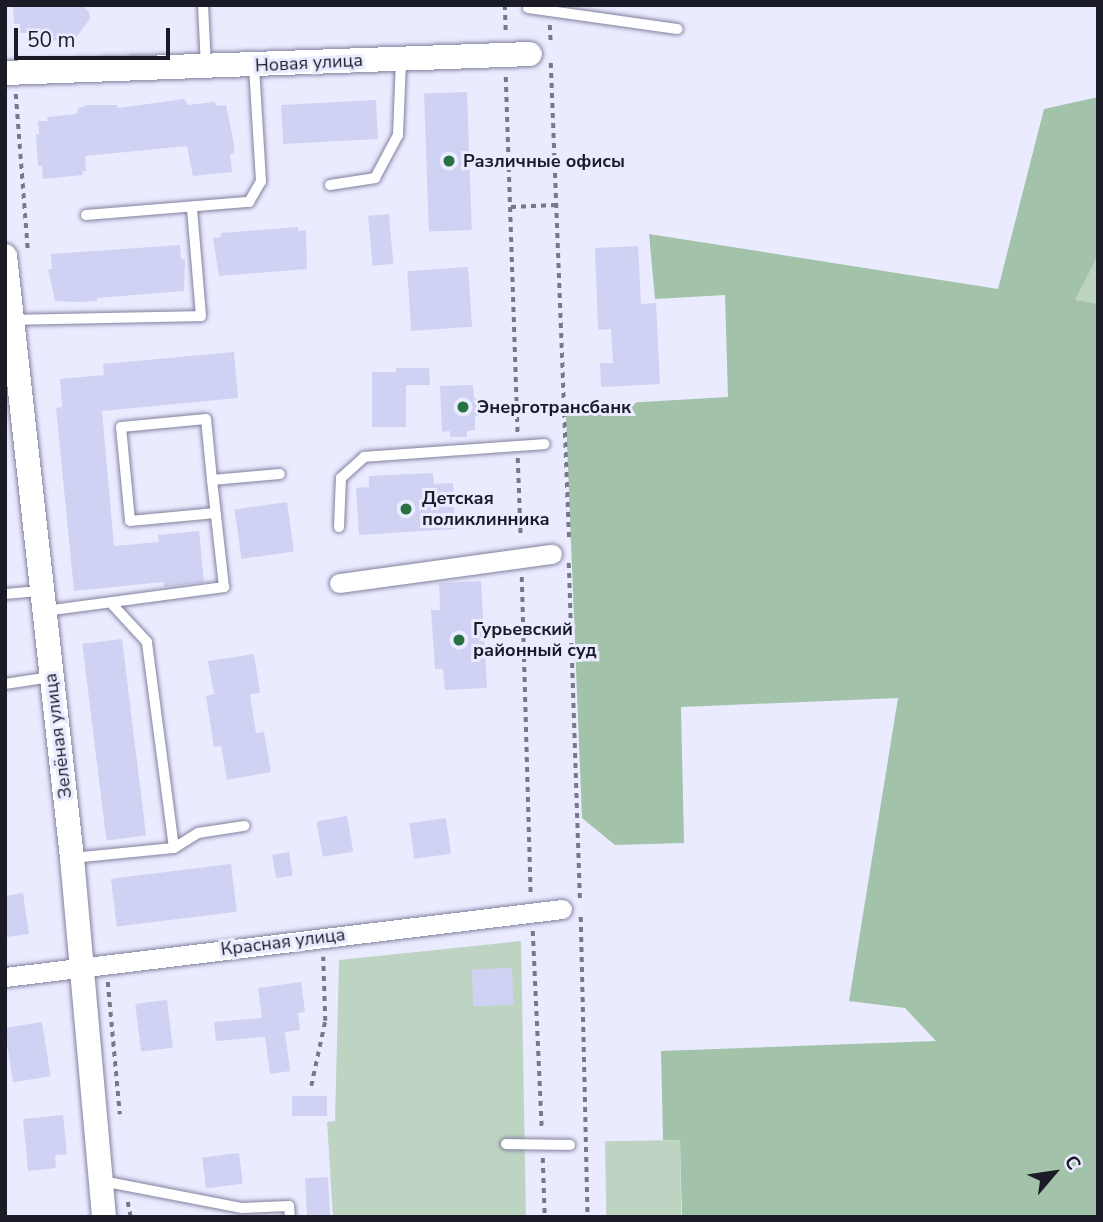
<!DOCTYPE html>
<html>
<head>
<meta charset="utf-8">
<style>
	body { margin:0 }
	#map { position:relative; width:1103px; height:1222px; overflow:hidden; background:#eaebff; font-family:"Nunito Sans",sans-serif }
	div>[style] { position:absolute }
	.green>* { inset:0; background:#bed4c3; transform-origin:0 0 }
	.forest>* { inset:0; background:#a2c3a9 }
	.building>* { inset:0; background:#d0d2f3; transform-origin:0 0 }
	.path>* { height:3.5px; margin-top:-1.75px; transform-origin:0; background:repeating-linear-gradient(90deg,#787988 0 5px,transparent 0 10px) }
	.roads { filter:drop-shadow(0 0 2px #80819f) drop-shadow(0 0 2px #80819f) }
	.service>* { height:10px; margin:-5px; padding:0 5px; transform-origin:5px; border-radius:5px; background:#fff }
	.minor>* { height:19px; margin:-9.5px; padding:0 9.5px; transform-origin:9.5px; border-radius:9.5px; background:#fff }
	.tertiary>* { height:24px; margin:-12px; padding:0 12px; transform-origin:12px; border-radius:12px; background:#fff }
	.dots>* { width:19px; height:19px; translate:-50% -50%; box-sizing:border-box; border:4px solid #eaebff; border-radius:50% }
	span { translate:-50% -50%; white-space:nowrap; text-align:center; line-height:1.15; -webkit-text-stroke:6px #eaebff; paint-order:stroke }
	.street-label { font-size:18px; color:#1a1b26 }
	.poi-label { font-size:18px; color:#1a1b26; font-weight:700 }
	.left { translate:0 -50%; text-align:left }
	.frame { position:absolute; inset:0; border:7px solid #1a1b26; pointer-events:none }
	.north { position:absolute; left:1019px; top:1138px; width:70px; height:70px; -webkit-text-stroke:5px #eaebff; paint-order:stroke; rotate:61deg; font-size:19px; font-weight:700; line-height:28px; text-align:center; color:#1a1b26 }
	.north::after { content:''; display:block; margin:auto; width:24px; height:32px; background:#1a1b26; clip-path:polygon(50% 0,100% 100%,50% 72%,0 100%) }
	.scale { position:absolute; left:14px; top:28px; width:156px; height:32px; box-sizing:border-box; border:4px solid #1a1b26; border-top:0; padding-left:9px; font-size:21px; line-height:24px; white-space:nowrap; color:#1a1b26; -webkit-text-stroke:5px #eaebff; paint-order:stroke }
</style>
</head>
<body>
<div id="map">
	<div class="green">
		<div style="clip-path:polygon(1098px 255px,1098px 306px,1075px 302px,1075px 296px)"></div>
		<div style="clip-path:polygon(521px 941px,526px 1217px,333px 1217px,327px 1122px,335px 1121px,339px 960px)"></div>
		<div style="left:680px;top:1140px;width:77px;height:75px;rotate:89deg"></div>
	</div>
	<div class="forest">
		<div style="clip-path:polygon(1098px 97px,1098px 255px,1075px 300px,1098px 304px,1098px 1217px,682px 1217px,680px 1140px,663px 1140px,661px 1051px,936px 1041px,905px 1008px,849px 1001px,898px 698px,681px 707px,684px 843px,615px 845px,582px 818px,566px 417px,573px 406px,728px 397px,725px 295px,655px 299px,649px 234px,998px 289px,1044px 109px)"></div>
	</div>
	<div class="building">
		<div style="clip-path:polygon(13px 5px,82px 5px,89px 12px,90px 19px,75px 39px,51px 41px,43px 33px,20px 33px,20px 24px,14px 24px)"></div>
		<div style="left:467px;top:92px;width:138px;height:43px;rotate:88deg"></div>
		<div style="clip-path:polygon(184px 99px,188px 105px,215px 102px,216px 106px,226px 105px,234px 144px,234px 153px,230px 154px,232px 172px,193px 176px,187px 146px,85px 156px,86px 171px,82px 171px,83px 175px,43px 179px,42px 166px,38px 166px,36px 134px,39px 134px,38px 121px,48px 121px,47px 117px,76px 114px,79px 108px,88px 105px,117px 105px,118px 108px)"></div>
		<div style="left:376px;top:100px;width:39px;height:95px;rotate:87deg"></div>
		<div style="left:389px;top:214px;width:50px;height:21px;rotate:85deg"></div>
		<div style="clip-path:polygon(298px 227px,298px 231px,306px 230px,307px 269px,219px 276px,213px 238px,221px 237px,221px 233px)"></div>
		<div style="clip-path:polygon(180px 245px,181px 259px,185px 259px,184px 291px,97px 298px,97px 301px,77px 302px,55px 301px,48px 269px,52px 269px,51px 254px)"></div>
		<div style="clip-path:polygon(638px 246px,641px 304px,656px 303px,660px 384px,601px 387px,600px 363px,613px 363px,611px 329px,598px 330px,595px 248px)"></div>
		<div style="left:468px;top:267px;width:60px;height:61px;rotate:86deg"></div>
		<div style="clip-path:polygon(234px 352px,238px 398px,102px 411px,114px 546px,159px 542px,158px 535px,199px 531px,204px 582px,164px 587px,163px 582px,74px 591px,56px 408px,62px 407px,60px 379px,104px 375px,103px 364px)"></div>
		<div style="clip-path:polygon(396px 368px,429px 368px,430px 385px,406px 385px,406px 427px,372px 427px,372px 372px,396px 372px)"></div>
		<div style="clip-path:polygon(473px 385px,474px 398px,485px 398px,486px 415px,475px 416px,475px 430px,467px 431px,467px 437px,450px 437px,450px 431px,442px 432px,440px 386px)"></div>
		<div style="clip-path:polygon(433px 473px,434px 484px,453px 483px,455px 529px,359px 535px,356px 488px,369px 487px,369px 476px)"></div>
		<div style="left:287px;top:502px;width:50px;height:53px;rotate:82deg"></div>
		<div style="clip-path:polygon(481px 581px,487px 688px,445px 690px,443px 669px,435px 669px,431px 610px,440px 610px,439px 583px)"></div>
		<div style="left:122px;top:639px;width:198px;height:40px;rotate:83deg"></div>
		<div style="clip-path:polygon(254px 654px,260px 693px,250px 694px,256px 733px,264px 732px,271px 772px,227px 780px,221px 746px,214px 747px,206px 696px,214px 694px,208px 661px)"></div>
		<div style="left:347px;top:816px;width:36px;height:31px;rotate:80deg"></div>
		<div style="left:446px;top:818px;width:36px;height:37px;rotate:82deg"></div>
		<div style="left:289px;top:852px;width:24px;height:17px;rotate:81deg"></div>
		<div style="left:231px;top:864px;width:48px;height:121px;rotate:83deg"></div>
		<div style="clip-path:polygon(23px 893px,29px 934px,7px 937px,5px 896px)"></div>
		<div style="left:512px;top:968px;width:37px;height:40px;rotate:88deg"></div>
		<div style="clip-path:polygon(301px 982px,305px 1012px,298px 1013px,300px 1030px,285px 1032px,290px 1071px,270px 1074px,265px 1037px,216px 1041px,214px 1022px,262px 1018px,258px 988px)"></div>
		<div style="left:167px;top:1000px;width:48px;height:32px;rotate:83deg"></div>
		<div style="left:42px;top:1022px;width:55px;height:38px;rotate:81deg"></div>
		<div style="left:292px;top:1096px;width:35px;height:20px"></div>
		<div style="clip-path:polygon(63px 1115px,67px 1154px,55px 1155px,56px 1168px,28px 1171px,23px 1119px)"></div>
		<div style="left:239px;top:1153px;width:31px;height:37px;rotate:83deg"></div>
		<div style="left:328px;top:1177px;width:38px;height:23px;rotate:87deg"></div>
	</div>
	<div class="path">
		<div style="left:505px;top:5px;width:30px;rotate:88deg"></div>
		<div style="left:550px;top:25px;width:20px;rotate:87deg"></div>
		<div style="left:551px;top:63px;width:479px;rotate:87.8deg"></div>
		<div style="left:506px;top:77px;width:356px;rotate:88.1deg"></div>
		<div style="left:16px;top:94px;width:157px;rotate:85.6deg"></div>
		<div style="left:511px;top:207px;width:45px;rotate:-2.5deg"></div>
		<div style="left:518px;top:458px;width:80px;rotate:87.9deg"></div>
		<div style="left:569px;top:563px;width:336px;rotate:88.1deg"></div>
		<div style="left:522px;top:577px;width:318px;rotate:88.4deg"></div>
		<div style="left:581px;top:917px;width:300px;rotate:88.7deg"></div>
		<div style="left:533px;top:931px;width:198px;rotate:87.4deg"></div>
		<div style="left:108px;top:982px;width:133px;rotate:84.8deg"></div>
		<div style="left:311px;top:1086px;width:66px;rotate:-77.8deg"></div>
		<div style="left:325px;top:1021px;width:64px;rotate:-91.8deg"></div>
		<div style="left:543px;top:1158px;width:59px;rotate:88.1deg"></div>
		<div style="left:128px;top:1202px;width:15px;rotate:79deg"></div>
	</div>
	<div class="roads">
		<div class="service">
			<div style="left:203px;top:5px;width:62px;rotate:87.2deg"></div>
			<div style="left:528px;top:8px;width:151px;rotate:8deg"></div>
			<div style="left:330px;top:185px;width:46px;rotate:-8.8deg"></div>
			<div style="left:375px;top:178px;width:49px;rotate:-61.9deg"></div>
			<div style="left:398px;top:135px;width:75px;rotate:-87.7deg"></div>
			<div style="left:86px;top:215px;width:164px;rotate:-4.6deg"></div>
			<div style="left:249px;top:202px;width:24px;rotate:-60deg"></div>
			<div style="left:261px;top:181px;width:115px;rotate:-93.5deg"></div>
			<div style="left:12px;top:320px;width:189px;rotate:-1.2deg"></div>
			<div style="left:201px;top:316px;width:107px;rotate:-94.8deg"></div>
			<div style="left:212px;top:480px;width:61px;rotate:-95.6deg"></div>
			<div style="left:206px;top:419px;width:85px;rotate:174.6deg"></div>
			<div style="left:121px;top:427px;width:94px;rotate:84.5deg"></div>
			<div style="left:130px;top:521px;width:86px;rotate:-5.3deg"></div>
			<div style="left:339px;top:527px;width:49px;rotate:-87.7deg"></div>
			<div style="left:341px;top:478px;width:31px;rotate:-42deg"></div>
			<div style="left:364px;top:457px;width:181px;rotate:-4.1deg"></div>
			<div style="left:5px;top:594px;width:36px;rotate:-5deg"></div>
			<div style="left:45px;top:611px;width:181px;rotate:-7.6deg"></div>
			<div style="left:224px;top:587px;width:108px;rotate:-96.4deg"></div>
			<div style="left:212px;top:480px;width:68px;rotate:-5deg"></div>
			<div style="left:5px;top:684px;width:46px;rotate:-8.8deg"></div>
			<div style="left:174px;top:848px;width:28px;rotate:-32deg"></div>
			<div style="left:198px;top:833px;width:47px;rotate:-8.7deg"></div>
			<div style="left:72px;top:858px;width:102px;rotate:-5.6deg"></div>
			<div style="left:174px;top:848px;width:208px;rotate:-97.5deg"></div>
			<div style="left:147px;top:642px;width:53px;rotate:-132.7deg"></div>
			<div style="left:506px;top:1144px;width:64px;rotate:0.9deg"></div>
			<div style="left:102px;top:1181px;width:143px;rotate:10.9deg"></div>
			<div style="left:242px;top:1208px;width:47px;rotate:-2.4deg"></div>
			<div style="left:289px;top:1206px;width:11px;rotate:85deg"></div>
		</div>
		<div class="minor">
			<div style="left:339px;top:583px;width:215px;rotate:-7.8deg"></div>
			<div style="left:5px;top:977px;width:561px;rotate:-6.96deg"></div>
		</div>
		<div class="tertiary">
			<div style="left:5px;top:73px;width:525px;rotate:-2.07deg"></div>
			<div style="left:5px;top:256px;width:606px;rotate:83.65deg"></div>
			<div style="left:72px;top:858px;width:360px;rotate:84.9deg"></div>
		</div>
	</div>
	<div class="dots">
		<div style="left:449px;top:161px;background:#277240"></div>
		<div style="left:463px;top:407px;background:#277240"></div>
		<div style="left:406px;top:509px;background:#277240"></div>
		<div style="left:459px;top:640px;background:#277240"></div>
	</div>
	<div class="street-label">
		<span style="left:309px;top:63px;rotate:-3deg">Новая улица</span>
		<span style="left:58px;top:736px;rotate:-97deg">Зелёная улица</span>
		<span style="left:283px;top:942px;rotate:-7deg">Красная улица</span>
	</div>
	<div class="poi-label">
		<span class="left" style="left:463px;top:161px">Различные офисы</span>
		<span class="left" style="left:477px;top:407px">Энерготрансбанк</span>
		<span class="left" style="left:422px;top:509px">Детская<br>поликлинника</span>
		<span class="left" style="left:473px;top:640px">Гурьевский<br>районный суд</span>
	</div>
	<div class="frame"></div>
	<div class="north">С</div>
	<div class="scale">50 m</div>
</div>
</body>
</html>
